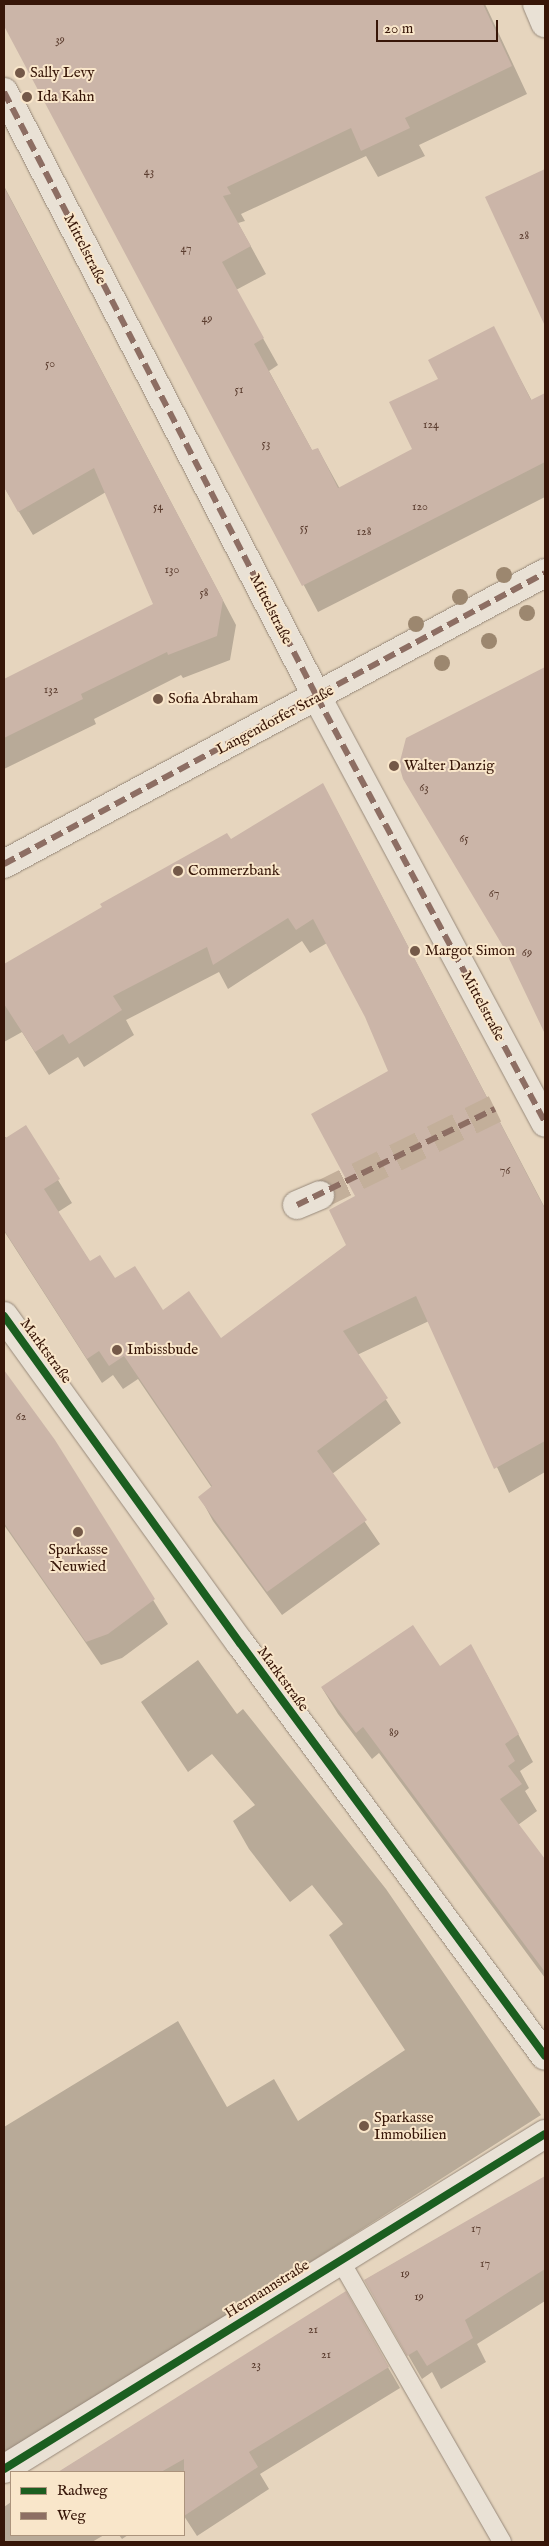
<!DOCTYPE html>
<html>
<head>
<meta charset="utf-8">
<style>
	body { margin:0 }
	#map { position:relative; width:549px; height:2546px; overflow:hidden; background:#e6d5be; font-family:"IM FELL English",serif }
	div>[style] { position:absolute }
	.shadow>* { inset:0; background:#0003 }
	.building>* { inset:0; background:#cbb5a8 }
	.street-tunnel>* { height:28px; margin-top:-14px; transform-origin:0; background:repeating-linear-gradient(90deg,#c3af9a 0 28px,transparent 0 42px) }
	.roads { filter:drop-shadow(0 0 1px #97897a) drop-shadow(0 0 1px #97897a) }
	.lane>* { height:18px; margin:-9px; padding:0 9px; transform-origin:9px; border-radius:9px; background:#e9e1d5 }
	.street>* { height:28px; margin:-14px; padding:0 14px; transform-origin:14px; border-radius:14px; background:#e9e1d5 }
	.secondary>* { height:28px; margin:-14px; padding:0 14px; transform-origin:14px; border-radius:14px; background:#e9e1d5 }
	.quiet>* { height:6px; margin-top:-3px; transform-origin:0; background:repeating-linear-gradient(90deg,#8d6e63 0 12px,transparent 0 18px) }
	.cycleway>* { height:8px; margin:-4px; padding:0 4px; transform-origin:4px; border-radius:4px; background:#1b5e20 }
	.trees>* { width:16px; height:16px; margin:-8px; border-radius:50%; background:#9c876f }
	.dots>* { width:14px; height:14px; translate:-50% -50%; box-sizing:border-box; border:2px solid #f9e6ca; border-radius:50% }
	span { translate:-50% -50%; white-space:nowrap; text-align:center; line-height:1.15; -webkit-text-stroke:4px #f9e6ca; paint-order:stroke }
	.number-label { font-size:12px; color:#5c3e30 }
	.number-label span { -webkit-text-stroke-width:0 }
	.poi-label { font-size:15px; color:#371608 }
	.left { translate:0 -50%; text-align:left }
	.street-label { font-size:15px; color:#371608 }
	.frame { position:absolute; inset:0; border:5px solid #371608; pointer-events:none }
	.legend { position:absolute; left:10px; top:2471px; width:175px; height:65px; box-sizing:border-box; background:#f9e6ca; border:1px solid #ab937c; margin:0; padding:6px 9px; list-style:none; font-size:15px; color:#371608 }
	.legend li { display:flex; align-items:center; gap:10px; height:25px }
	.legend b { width:25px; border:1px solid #ab937c }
	.scale { position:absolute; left:376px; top:20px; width:122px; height:22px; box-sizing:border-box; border:2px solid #371608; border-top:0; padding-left:6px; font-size:15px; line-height:18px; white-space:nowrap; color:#371608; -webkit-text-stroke:4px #f9e6ca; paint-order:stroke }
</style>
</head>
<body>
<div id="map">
	<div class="shadow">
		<div style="clip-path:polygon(4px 4px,87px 4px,110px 44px,168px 14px,163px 4px,485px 4px,527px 94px,419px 145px,425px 156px,378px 177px,366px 156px,241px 214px,245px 221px,238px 223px,266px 274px,236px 290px,278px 365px,269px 371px,313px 452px,318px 449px,340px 489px,414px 449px,439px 379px,493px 328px,532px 401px,545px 394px,545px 497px,318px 612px,4px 17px)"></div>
		<div style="clip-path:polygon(545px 170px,545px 309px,542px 311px,487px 198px)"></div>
		<div style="clip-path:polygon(4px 186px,236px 625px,230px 660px,183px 678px,181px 675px,94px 719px,96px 724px,4px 769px,4px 680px,154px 605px,106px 492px,33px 535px,4px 487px,4px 311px,9px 309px,4px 299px)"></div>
		<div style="clip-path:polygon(545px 669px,545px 1027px,508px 953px,492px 698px)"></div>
		<div style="clip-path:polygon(336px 809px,545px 1208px,545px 1472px,509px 1493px,429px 1321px,357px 1355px,401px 1423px,332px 1474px,380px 1544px,282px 1615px,213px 1521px,200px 1497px,212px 1488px,138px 1379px,123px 1389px,113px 1375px,102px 1383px,4px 1231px,4px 1136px,58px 1180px,72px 1203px,58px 1212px,90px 1262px,162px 1311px,221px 1340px,347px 1245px,356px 1196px,390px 1072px,366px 1017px,327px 943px,310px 953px,302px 941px,228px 989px,219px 972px,126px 1020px,134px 1035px,84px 1067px,78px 1057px,49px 1075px,22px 1032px,4px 1042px,4px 965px,230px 840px)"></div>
		<div style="clip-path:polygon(4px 1372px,54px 1441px,168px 1624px,122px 1658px,101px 1665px,4px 1525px)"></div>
		<div style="clip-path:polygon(198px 1660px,237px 1714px,243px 1709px,386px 1889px,541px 2115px,4px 2458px,4px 2127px,178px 2021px,227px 2107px,274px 2079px,298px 2121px,405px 2050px,329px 1935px,343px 1924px,312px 1885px,290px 1902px,249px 1849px,233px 1821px,255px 1805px,212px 1754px,188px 1772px,141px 1702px)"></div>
		<div style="clip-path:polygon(440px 1668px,486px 1673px,533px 1762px,520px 1771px,529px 1788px,525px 1791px,537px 1811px,518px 1825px,545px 1862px,545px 1978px,379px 1753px,372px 1759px,338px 1714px,322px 1688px)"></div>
		<div style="clip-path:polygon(545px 2177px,545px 2301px,477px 2344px,486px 2362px,441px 2389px,432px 2372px,422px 2379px,365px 2280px)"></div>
		<div style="clip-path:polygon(345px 2293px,400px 2388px,260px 2474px,269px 2489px,197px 2536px,184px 2516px,184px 2472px,59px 2472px)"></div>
		<div style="clip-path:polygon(11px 2502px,11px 2535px,104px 2535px,92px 2542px,4px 2542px,4px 2507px)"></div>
		<div style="clip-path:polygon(119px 2535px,128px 2535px,122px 2539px)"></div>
	</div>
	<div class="building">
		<div style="clip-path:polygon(4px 4px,483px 4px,512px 66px,405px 118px,410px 128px,361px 151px,351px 128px,227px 187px,231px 194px,223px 196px,251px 246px,222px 262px,264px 338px,254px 344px,312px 450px,318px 448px,338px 488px,412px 449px,389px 402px,438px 379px,428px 360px,494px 326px,531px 400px,545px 393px,545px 462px,302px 586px,4px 26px)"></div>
		<div style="clip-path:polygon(545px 169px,545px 326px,485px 197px)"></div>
		<div style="clip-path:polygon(4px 187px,223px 600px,217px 636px,168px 655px,167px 652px,81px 694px,83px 699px,4px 738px,4px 679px,153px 604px,94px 468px,18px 512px,4px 487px)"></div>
		<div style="clip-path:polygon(545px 667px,545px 1034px,504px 948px,403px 779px,399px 765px,406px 738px)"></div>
		<div style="clip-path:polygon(323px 783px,545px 1209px,545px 1441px,494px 1469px,416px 1296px,343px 1331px,388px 1398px,317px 1451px,367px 1520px,267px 1592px,198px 1497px,212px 1486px,124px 1356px,109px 1366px,99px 1351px,87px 1359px,4px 1230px,4px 1139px,26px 1125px,60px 1179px,44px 1189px,90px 1261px,100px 1255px,115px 1278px,135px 1266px,163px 1310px,189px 1291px,221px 1338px,346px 1245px,329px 1210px,355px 1196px,311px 1114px,388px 1071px,365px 1017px,313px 919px,296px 930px,288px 918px,213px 965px,207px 947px,113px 996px,122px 1010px,69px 1044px,63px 1034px,35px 1052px,4px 1004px,4px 964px,102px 907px,100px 904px,227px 833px,231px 839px)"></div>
		<div style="clip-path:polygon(4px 1370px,55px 1440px,155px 1599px,108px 1634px,86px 1642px,4px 1523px)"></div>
		<div style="clip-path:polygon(413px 1625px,440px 1666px,471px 1644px,519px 1734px,505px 1744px,515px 1761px,508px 1766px,522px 1784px,500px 1799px,545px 1859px,545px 1972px,363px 1727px,356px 1733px,321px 1687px)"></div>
		<div style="clip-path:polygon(545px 2176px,545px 2269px,465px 2320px,473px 2338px,427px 2366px,417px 2350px,407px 2356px,364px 2280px)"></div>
		<div style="clip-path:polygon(346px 2291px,389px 2367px,249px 2452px,258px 2467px,184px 2516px,184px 2459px,161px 2472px,58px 2472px)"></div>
	</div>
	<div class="street-tunnel">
		<div style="left:320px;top:1195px;width:195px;rotate:-26.2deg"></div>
	</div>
	<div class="roads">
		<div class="lane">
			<div style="left:340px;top:2260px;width:325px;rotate:60.1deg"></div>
		</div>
		<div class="street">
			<div style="left:537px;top:4px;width:21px;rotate:67deg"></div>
			<div style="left:4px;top:92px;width:681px;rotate:62.64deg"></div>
			<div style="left:317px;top:697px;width:483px;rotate:61.8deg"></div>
			<div style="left:4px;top:864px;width:614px;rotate:-28.28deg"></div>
			<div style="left:297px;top:1205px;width:25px;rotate:-23deg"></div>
			<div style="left:4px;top:1316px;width:403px;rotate:54.2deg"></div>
			<div style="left:240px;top:1643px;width:513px;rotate:53.55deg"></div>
		</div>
		<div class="secondary">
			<div style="left:4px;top:2469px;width:636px;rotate:-31.77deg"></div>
		</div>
	</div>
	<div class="quiet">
		<div style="left:4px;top:92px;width:681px;rotate:62.64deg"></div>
		<div style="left:317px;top:697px;width:483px;rotate:61.8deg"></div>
		<div style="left:4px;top:864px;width:614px;rotate:-28.28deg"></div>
		<div style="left:297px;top:1205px;width:220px;rotate:-25.9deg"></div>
	</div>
	<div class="cycleway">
		<div style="left:4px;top:1316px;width:403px;rotate:54.2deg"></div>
		<div style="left:240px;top:1643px;width:513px;rotate:53.55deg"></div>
		<div style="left:4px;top:2469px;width:636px;rotate:-31.77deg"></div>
	</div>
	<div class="trees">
		<div style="left:504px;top:575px"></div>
		<div style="left:460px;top:597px"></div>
		<div style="left:527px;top:613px"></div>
		<div style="left:416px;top:624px"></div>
		<div style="left:489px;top:641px"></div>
		<div style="left:442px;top:663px"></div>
	</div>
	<div class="dots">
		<div style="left:20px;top:73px;background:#745948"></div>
		<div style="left:27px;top:97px;background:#745948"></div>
		<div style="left:158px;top:699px;background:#745948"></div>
		<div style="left:394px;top:766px;background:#745948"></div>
		<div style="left:178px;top:871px;background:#745948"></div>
		<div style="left:415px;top:951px;background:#745948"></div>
		<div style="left:117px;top:1350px;background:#745948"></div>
		<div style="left:78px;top:1532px;background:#745948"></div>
		<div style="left:364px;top:2126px;background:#745948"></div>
	</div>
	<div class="number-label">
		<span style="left:60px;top:40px">39</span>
		<span style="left:149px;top:172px">43</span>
		<span style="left:524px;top:236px">28</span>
		<span style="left:186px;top:249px">47</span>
		<span style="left:207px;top:319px">49</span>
		<span style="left:50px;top:364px">50</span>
		<span style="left:239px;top:390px">51</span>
		<span style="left:431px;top:425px">124</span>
		<span style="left:266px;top:444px">53</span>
		<span style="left:158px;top:507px">54</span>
		<span style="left:420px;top:507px">120</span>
		<span style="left:304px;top:528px">55</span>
		<span style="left:364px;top:532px">128</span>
		<span style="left:172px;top:570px">130</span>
		<span style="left:204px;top:593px">58</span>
		<span style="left:51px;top:690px">132</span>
		<span style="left:424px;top:788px">63</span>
		<span style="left:464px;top:839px">65</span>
		<span style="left:494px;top:894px">67</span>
		<span style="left:527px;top:953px">69</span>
		<span style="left:505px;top:1171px">76</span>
		<span style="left:21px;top:1417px">62</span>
		<span style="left:394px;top:1733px">89</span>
		<span style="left:476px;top:2229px">17</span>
		<span style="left:485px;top:2264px">17</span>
		<span style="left:405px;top:2274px">19</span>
		<span style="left:419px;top:2297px">19</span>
		<span style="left:313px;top:2330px">21</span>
		<span style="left:326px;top:2355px">21</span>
		<span style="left:256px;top:2365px">23</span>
	</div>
	<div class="poi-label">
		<span class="left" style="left:30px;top:73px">Sally Levy</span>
		<span class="left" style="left:37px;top:97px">Ida Kahn</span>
		<span class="left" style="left:168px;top:699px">Sofia Abraham</span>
		<span class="left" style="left:404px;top:766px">Walter Danzig</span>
		<span class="left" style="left:188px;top:871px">Commerzbank</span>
		<span class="left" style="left:425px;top:951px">Margot Simon</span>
		<span class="left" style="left:127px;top:1350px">Imbissbude</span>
		<span style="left:78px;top:1558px">Sparkasse<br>Neuwied</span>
		<span class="left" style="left:374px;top:2126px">Sparkasse<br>Immobilien</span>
	</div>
	<div class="street-label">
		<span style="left:85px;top:249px;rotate:63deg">Mittelstraße</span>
		<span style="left:271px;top:609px;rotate:63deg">Mittelstraße</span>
		<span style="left:275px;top:720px;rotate:-28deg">Langendorfer Straße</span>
		<span style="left:483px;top:1006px;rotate:62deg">Mittelstraße</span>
		<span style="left:46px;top:1351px;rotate:54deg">Marktstraße</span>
		<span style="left:283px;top:1679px;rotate:54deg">Marktstraße</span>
		<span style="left:267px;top:2289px;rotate:-32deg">Hermannstraße</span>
	</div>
	<div class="frame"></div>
	<ul class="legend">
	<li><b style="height:6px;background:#1b5e20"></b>Radweg</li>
	<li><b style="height:6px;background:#8d6e63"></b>Weg</li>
	</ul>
	<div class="scale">20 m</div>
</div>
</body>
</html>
